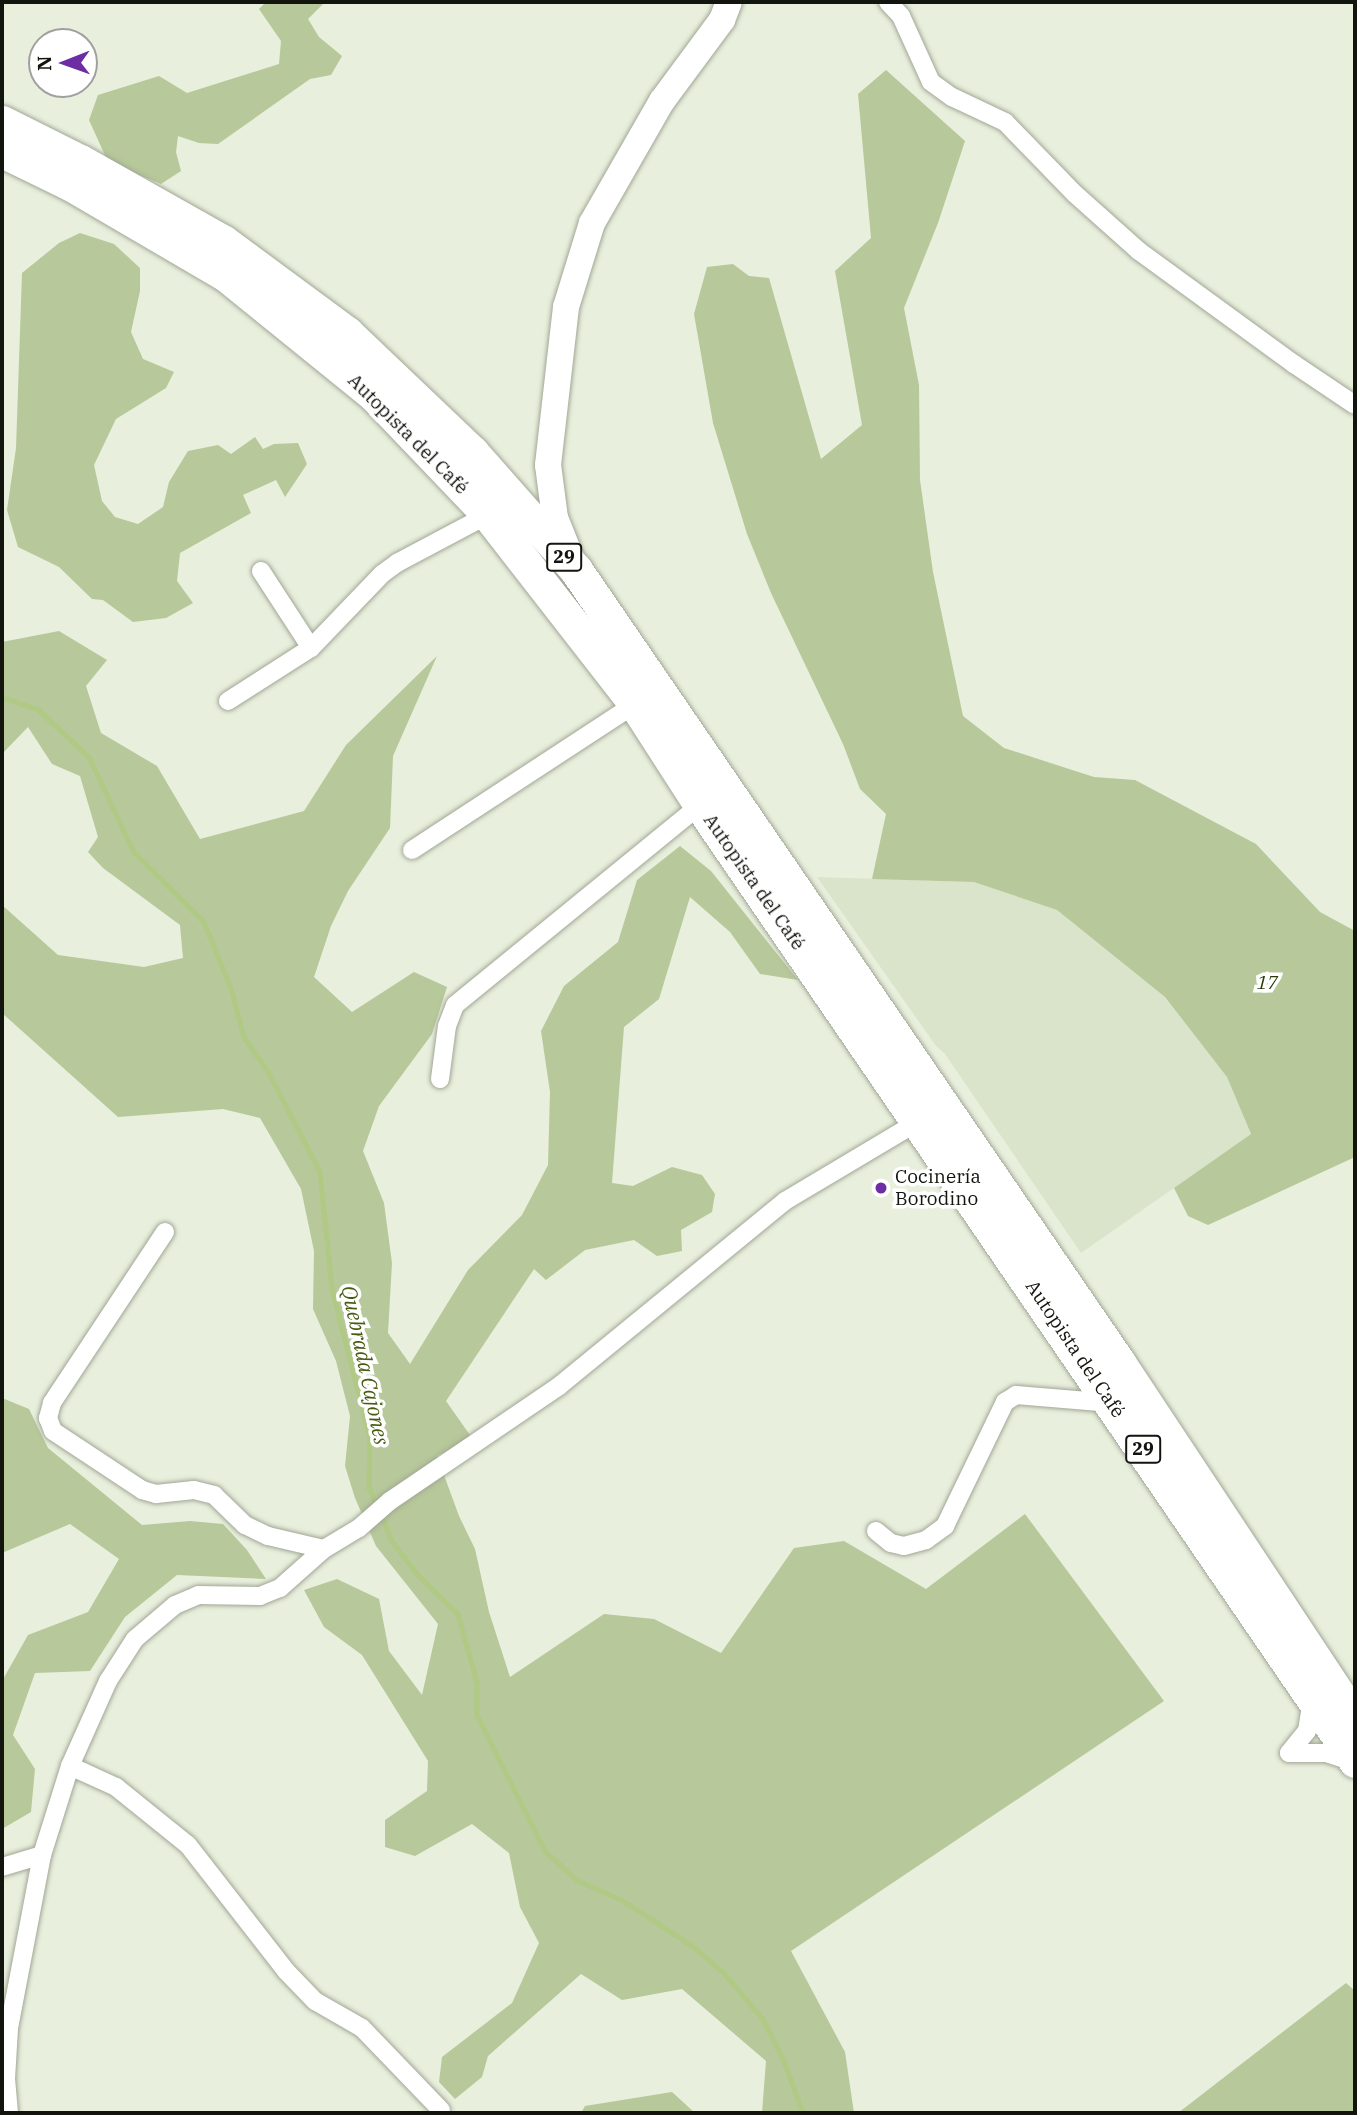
<!DOCTYPE html>
<html>
<head>
<meta charset="utf-8">
<style>
	body { margin:0 }
	#map { position:relative; width:1357px; height:2115px; overflow:hidden; background:#e8efdc; font-family:"IBM Plex Serif",serif }
	div>[style] { position:absolute }
	.built>* { inset:0; background:#dae4ca }
	.green>* { inset:0; background:#b7c89a }
	.stream>* { height:4.5px; margin:-2.25px; padding:0 2.25px; transform-origin:2.25px; border-radius:2.25px; background:#b0c984 }
	.roads { filter:drop-shadow(0 0 2px #a1a796) drop-shadow(0 0 2px #a1a796) }
	.street>* { height:18px; margin:-9px; padding:0 9px; transform-origin:9px; border-radius:9px; background:#fff }
	.secondary>* { height:26px; margin:-13px; padding:0 13px; transform-origin:13px; border-radius:13px; background:#fff }
	.highway>* { height:33px; margin:-16.5px; padding:0 16.5px; transform-origin:16.5px; border-radius:16.5px; background:#fff }
	.dots>* { width:19px; height:19px; translate:-50% -50%; box-sizing:border-box; border:4px solid #fff; border-radius:50% }
	span { translate:-50% -50%; white-space:nowrap; text-align:center; line-height:1.15; -webkit-text-stroke:7px #fff; paint-order:stroke }
	.shield-label span { padding:2px 5px; background:#fff; border:2px solid; border-radius:5px; -webkit-text-stroke-width:0 }
	.shield-label { font-size:18px; color:#12140e; font-weight:700 }
	.street-label { font-size:19px; color:#12140e }
	.park-label { font-size:19px; color:#2a3803; font-style:italic }
	.poi-label { font-size:19px; color:#12140e }
	.left { translate:0 -50%; text-align:left }
	.water-label { font-size:21px; color:#475b11; font-style:italic }
	.frame { position:absolute; inset:0; border:4px solid #12140e; pointer-events:none }
	.north { position:absolute; left:28px; top:28px; width:70px; height:70px; box-sizing:border-box; background:#fff; border:2px solid #a0a19f; border-radius:50%; rotate:269deg; font-size:19px; font-weight:700; line-height:28px; text-align:center; color:#12140e }
	.north::after { content:''; display:block; margin:auto; width:24px; height:32px; background:#6d2ea4; clip-path:polygon(50% 0,100% 100%,50% 72%,0 100%) }
</style>
</head>
<body>
<div id="map">
	<div class="built">
		<div style="clip-path:polygon(817px 877px,974px 882px,1057px 910px,1165px 997px,1227px 1077px,1251px 1134px,1081px 1253px,945px 1054px,936px 1046px)"></div>
	</div>
	<div class="green">
		<div style="clip-path:polygon(266px 2px,325px 2px,308px 19px,319px 37px,342px 56px,331px 75px,310px 79px,218px 144px,199px 143px,178px 136px,176px 152px,181px 171px,161px 184px,108px 162px,89px 120px,98px 95px,159px 76px,187px 93px,279px 64px,281px 41px,259px 9px)"></div>
		<div style="clip-path:polygon(886px 70px,965px 141px,938px 223px,904px 308px,919px 385px,920px 480px,933px 572px,963px 716px,1004px 748px,1094px 777px,1135px 780px,1256px 844px,1320px 912px,1355px 931px,1355px 1157px,1208px 1225px,1188px 1216px,1174px 1188px,1251px 1134px,1227px 1077px,1165px 997px,1057px 910px,974px 882px,872px 879px,886px 814px,860px 789px,843px 744px,771px 593px,747px 534px,713px 423px,694px 314px,707px 267px,733px 264px,749px 276px,769px 278px,821px 459px,862px 425px,835px 271px,871px 238px,858px 94px)"></div>
		<div style="clip-path:polygon(80px 233px,114px 244px,140px 268px,140px 291px,131px 332px,143px 359px,174px 372px,166px 388px,116px 419px,94px 465px,102px 501px,115px 517px,138px 524px,163px 507px,169px 482px,188px 451px,218px 445px,231px 454px,255px 437px,263px 449px,274px 444px,298px 443px,307px 464px,285px 497px,276px 480px,243px 495px,251px 513px,180px 553px,177px 581px,193px 603px,166px 618px,133px 622px,103px 600px,92px 599px,59px 567px,18px 547px,7px 510px,16px 448px,22px 273px,59px 243px)"></div>
		<div style="clip-path:polygon(59px 631px,107px 660px,86px 686px,101px 733px,157px 766px,200px 839px,304px 811px,346px 745px,437px 656px,393px 756px,390px 828px,348px 891px,331px 926px,314px 977px,352px 1012px,414px 972px,447px 987px,432px 1034px,379px 1106px,363px 1151px,384px 1203px,392px 1263px,388px 1333px,410px 1364px,468px 1270px,522px 1215px,548px 1165px,550px 1092px,541px 1031px,564px 986px,618px 942px,637px 880px,680px 846px,711px 871px,798px 980px,760px 974px,730px 932px,690px 897px,659px 999px,624px 1027px,612px 1183px,633px 1186px,672px 1167px,702px 1175px,715px 1194px,712px 1212px,681px 1230px,682px 1251px,657px 1256px,634px 1240px,585px 1250px,546px 1280px,534px 1269px,446px 1401px,472px 1438px,437px 1456px,459px 1516px,475px 1549px,489px 1612px,510px 1677px,604px 1614px,654px 1619px,721px 1653px,794px 1548px,844px 1541px,926px 1589px,1025px 1514px,1164px 1701px,791px 1951px,845px 2052px,854px 2113px,762px 2113px,766px 2061px,682px 1989px,622px 2000px,581px 1974px,488px 2056px,482px 2077px,455px 2099px,439px 2082px,442px 2057px,512px 2003px,539px 1943px,520px 1907px,509px 1853px,472px 1824px,415px 1856px,385px 1847px,385px 1820px,427px 1791px,428px 1761px,362px 1655px,324px 1627px,304px 1590px,337px 1579px,379px 1599px,389px 1651px,422px 1695px,438px 1624px,376px 1546px,355px 1498px,345px 1466px,350px 1416px,336px 1361px,313px 1309px,314px 1251px,301px 1189px,260px 1118px,223px 1109px,118px 1117px,2px 1013px,2px 905px,58px 955px,144px 967px,183px 958px,180px 925px,103px 868px,88px 852px,98px 837px,80px 776px,52px 764px,28px 727px,2px 754px,2px 642px)"></div>
		<div style="clip-path:polygon(2px 1398px,29px 1409px,48px 1448px,142px 1525px,190px 1521px,223px 1524px,247px 1550px,266px 1579px,177px 1575px,125px 1617px,90px 1671px,35px 1673px,13px 1735px,35px 1769px,31px 1812px,2px 1829px,2px 1681px,28px 1635px,88px 1612px,119px 1559px,70px 1524px,2px 1553px)"></div>
		<div style="clip-path:polygon(1346px 1983px,1355px 1991px,1355px 2112px,1178px 2113px)"></div>
		<div style="clip-path:polygon(672px 2092px,695px 2113px,581px 2113px,585px 2106px)"></div>
	</div>
	<div class="stream">
		<div style="left:2px;top:697px;width:39px;rotate:19deg"></div>
		<div style="left:39px;top:710px;width:69px;rotate:43.2deg"></div>
		<div style="left:89px;top:757px;width:105px;rotate:64.7deg"></div>
		<div style="left:134px;top:852px;width:99px;rotate:45deg"></div>
		<div style="left:204px;top:922px;width:71px;rotate:67.8deg"></div>
		<div style="left:231px;top:988px;width:51px;rotate:75.1deg"></div>
		<div style="left:244px;top:1037px;width:44px;rotate:55.2deg"></div>
		<div style="left:269px;top:1073px;width:111px;rotate:62.7deg"></div>
		<div style="left:320px;top:1172px;width:118px;rotate:84.1deg"></div>
		<div style="left:332px;top:1289px;width:153px;rotate:75.6deg"></div>
		<div style="left:370px;top:1437px;width:50px;rotate:91.1deg"></div>
		<div style="left:369px;top:1487px;width:20px;rotate:66deg"></div>
		<div style="left:381px;top:1513px;width:30px;rotate:69deg"></div>
		<div style="left:392px;top:1541px;width:43px;rotate:52.6deg"></div>
		<div style="left:418px;top:1575px;width:56px;rotate:44.3deg"></div>
		<div style="left:458px;top:1614px;width:71px;rotate:74.4deg"></div>
		<div style="left:477px;top:1682px;width:33px;rotate:90deg"></div>
		<div style="left:477px;top:1715px;width:152px;rotate:63.4deg"></div>
		<div style="left:545px;top:1851px;width:43px;rotate:42.2deg"></div>
		<div style="left:577px;top:1880px;width:49px;rotate:24deg"></div>
		<div style="left:622px;top:1900px;width:86px;rotate:33.1deg"></div>
		<div style="left:694px;top:1947px;width:40px;rotate:41deg"></div>
		<div style="left:724px;top:1973px;width:60px;rotate:49.7deg"></div>
		<div style="left:763px;top:2019px;width:47px;rotate:63.4deg"></div>
		<div style="left:784px;top:2061px;width:55px;rotate:69.9deg"></div>
	</div>
	<div class="roads">
		<div class="street">
			<div style="left:888px;top:2px;width:19px;rotate:47deg"></div>
			<div style="left:901px;top:16px;width:72px;rotate:65.6deg"></div>
			<div style="left:931px;top:82px;width:26px;rotate:36deg"></div>
			<div style="left:952px;top:97px;width:59px;rotate:25.3deg"></div>
			<div style="left:1005px;top:122px;width:100px;rotate:45.8deg"></div>
			<div style="left:1075px;top:194px;width:86px;rotate:41.7deg"></div>
			<div style="left:1139px;top:251px;width:192px;rotate:36.1deg"></div>
			<div style="left:1294px;top:364px;width:73px;rotate:33.9deg"></div>
			<div style="left:261px;top:571px;width:92px;rotate:57deg"></div>
			<div style="left:228px;top:701px;width:98px;rotate:-32.6deg"></div>
			<div style="left:311px;top:648px;width:103px;rotate:-46.2deg"></div>
			<div style="left:382px;top:574px;width:19px;rotate:-36deg"></div>
			<div style="left:397px;top:563px;width:89px;rotate:-28deg"></div>
			<div style="left:476px;top:521px;width:13px;rotate:-48deg"></div>
			<div style="left:412px;top:850px;width:267px;rotate:-33.2deg"></div>
			<div style="left:440px;top:1079px;width:53px;rotate:-82.5deg"></div>
			<div style="left:447px;top:1026px;width:22px;rotate:-69deg"></div>
			<div style="left:455px;top:1005px;width:316px;rotate:-39.2deg"></div>
			<div style="left:165px;top:1232px;width:205px;rotate:123.5deg"></div>
			<div style="left:52px;top:1403px;width:16px;rotate:105deg"></div>
			<div style="left:48px;top:1418px;width:14px;rotate:69deg"></div>
			<div style="left:53px;top:1431px;width:107px;rotate:33.5deg"></div>
			<div style="left:142px;top:1490px;width:15px;rotate:16deg"></div>
			<div style="left:156px;top:1494px;width:38px;rotate:-6deg"></div>
			<div style="left:194px;top:1490px;width:21px;rotate:14deg"></div>
			<div style="left:214px;top:1495px;width:43px;rotate:44.1deg"></div>
			<div style="left:245px;top:1525px;width:25px;rotate:26deg"></div>
			<div style="left:268px;top:1536px;width:57px;rotate:13.1deg"></div>
			<div style="left:876px;top:1531px;width:19px;rotate:39deg"></div>
			<div style="left:891px;top:1543px;width:13px;rotate:13deg"></div>
			<div style="left:904px;top:1546px;width:23px;rotate:-15deg"></div>
			<div style="left:926px;top:1540px;width:24px;rotate:-36deg"></div>
			<div style="left:945px;top:1526px;width:138px;rotate:-64.2deg"></div>
			<div style="left:1005px;top:1402px;width:13px;rotate:-32deg"></div>
			<div style="left:1016px;top:1395px;width:96px;rotate:4.8deg"></div>
			<div style="left:1289px;top:1753px;width:37px"></div>
			<div style="left:1326px;top:1753px;width:26px;rotate:18deg"></div>
			<div style="left:1289px;top:1753px;width:28px;rotate:-51deg"></div>
			<div style="left:1307px;top:1731px;width:30px;rotate:-81deg"></div>
			<div style="left:70px;top:1766px;width:51px;rotate:24.5deg"></div>
			<div style="left:116px;top:1787px;width:92px;rotate:38.9deg"></div>
			<div style="left:188px;top:1845px;width:160px;rotate:52.1deg"></div>
			<div style="left:286px;top:1971px;width:42px;rotate:46deg"></div>
			<div style="left:315px;top:2001px;width:54px;rotate:29.9deg"></div>
			<div style="left:362px;top:2028px;width:114px;rotate:46.1deg"></div>
			<div style="left:2px;top:1867px;width:42px;rotate:-16.7deg"></div>
			<div style="left:9px;top:2113px;width:34px;rotate:-95deg"></div>
			<div style="left:6px;top:2079px;width:51px;rotate:-86.6deg"></div>
			<div style="left:9px;top:2028px;width:176px;rotate:-79.2deg"></div>
			<div style="left:42px;top:1855px;width:93px;rotate:-72.5deg"></div>
			<div style="left:70px;top:1766px;width:93px;rotate:-65.9deg"></div>
			<div style="left:108px;top:1681px;width:50px;rotate:-57.3deg"></div>
			<div style="left:135px;top:1639px;width:52px;rotate:-40.4deg"></div>
			<div style="left:175px;top:1605px;width:25px;rotate:-23deg"></div>
			<div style="left:198px;top:1595px;width:62px;rotate:0.9deg"></div>
			<div style="left:260px;top:1596px;width:22px;rotate:-22deg"></div>
			<div style="left:280px;top:1588px;width:59px;rotate:-41.6deg"></div>
			<div style="left:324px;top:1549px;width:41px;rotate:-31deg"></div>
			<div style="left:359px;top:1528px;width:41px;rotate:-41.1deg"></div>
			<div style="left:390px;top:1501px;width:204px;rotate:-34.2deg"></div>
			<div style="left:559px;top:1386px;width:292px;rotate:-39.3deg"></div>
			<div style="left:785px;top:1201px;width:156px;rotate:-30.8deg"></div>
		</div>
		<div class="secondary">
			<div style="left:570px;top:555px;width:40px;rotate:-112deg"></div>
			<div style="left:555px;top:518px;width:53px;rotate:-97.5deg"></div>
			<div style="left:548px;top:465px;width:159px;rotate:-83.5deg"></div>
			<div style="left:566px;top:307px;width:88px;rotate:-72.8deg"></div>
			<div style="left:592px;top:223px;width:141px;rotate:-60.2deg"></div>
			<div style="left:662px;top:101px;width:101px;rotate:-53.5deg"></div>
			<div style="left:722px;top:20px;width:19px;rotate:-69deg"></div>
		</div>
		<div class="highway">
			<div style="left:2px;top:122px;width:87px;rotate:26.6deg"></div>
			<div style="left:80px;top:161px;width:165px;rotate:29.4deg"></div>
			<div style="left:224px;top:242px;width:153px;rotate:36.5deg"></div>
			<div style="left:347px;top:333px;width:173px;rotate:43.6deg"></div>
			<div style="left:472px;top:452px;width:157px;rotate:48.6deg"></div>
			<div style="left:576px;top:570px;width:962px;rotate:55.58deg"></div>
			<div style="left:1120px;top:1364px;width:426px;rotate:56.5deg"></div>
			<div style="left:2px;top:151px;width:78px;rotate:25.9deg"></div>
			<div style="left:72px;top:185px;width:178px;rotate:30.3deg"></div>
			<div style="left:226px;top:275px;width:189px;rotate:39deg"></div>
			<div style="left:373px;top:394px;width:162px;rotate:46.3deg"></div>
			<div style="left:485px;top:511px;width:244px;rotate:52.1deg"></div>
			<div style="left:635px;top:704px;width:120px;rotate:57.2deg"></div>
			<div style="left:700px;top:805px;width:1159px;rotate:55.58deg"></div>
		</div>
	</div>
	<div class="dots">
		<div style="left:881px;top:1188px;background:#6d2ea4"></div>
	</div>
	<div class="shield-label">
		<span style="left:564px;top:557px">29</span>
		<span style="left:1143px;top:1449px">29</span>
	</div>
	<div class="street-label">
		<span style="left:408px;top:434px;rotate:45deg">Autopista del Café</span>
		<span style="left:754px;top:882px;rotate:55deg">Autopista del Café</span>
		<span style="left:1075px;top:1349px;rotate:56deg">Autopista del Café</span>
	</div>
	<div class="park-label">
		<span style="left:1267px;top:983px">17</span>
	</div>
	<div class="poi-label">
		<span class="left" style="left:895px;top:1188px">Cocinería<br>Borodino</span>
	</div>
	<div class="water-label">
		<span style="left:366px;top:1365px;rotate:78deg">Quebrada Cajones</span>
	</div>
	<div class="frame"></div>
	<div class="north">N</div>
</div>
</body>
</html>
